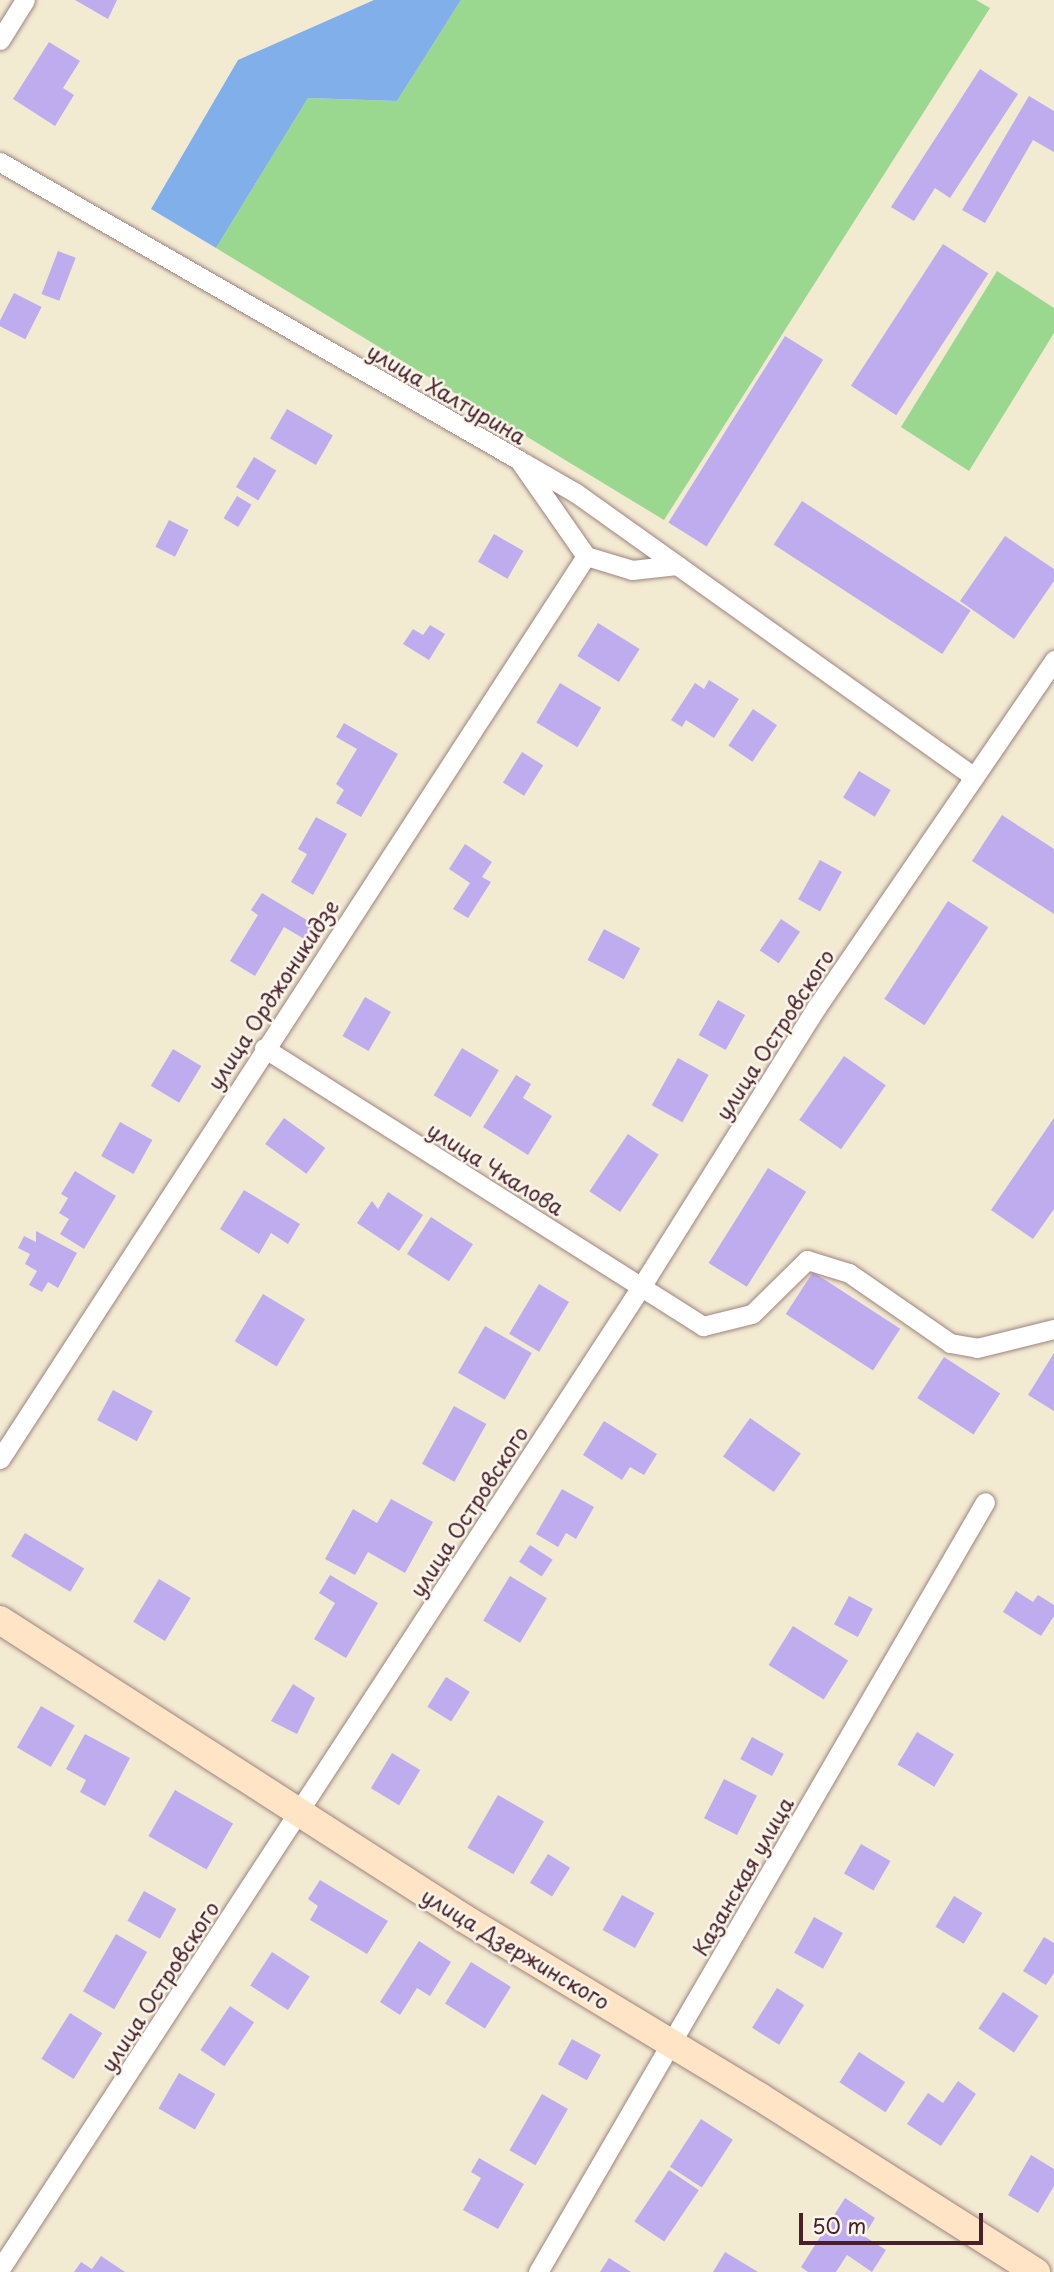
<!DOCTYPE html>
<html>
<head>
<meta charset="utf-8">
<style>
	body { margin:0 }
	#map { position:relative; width:1054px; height:2272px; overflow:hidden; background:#f3ead2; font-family:"Playpen Sans",sans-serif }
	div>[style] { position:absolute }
	.green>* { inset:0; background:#99d88e }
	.water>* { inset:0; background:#80afea }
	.building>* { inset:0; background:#bfacef; transform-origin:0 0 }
	.roads { filter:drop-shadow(0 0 2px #9e847e) drop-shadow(0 0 2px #9e847e) }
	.street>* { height:19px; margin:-9.5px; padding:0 9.5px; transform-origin:9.5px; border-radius:9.5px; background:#fff }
	.secondary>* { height:28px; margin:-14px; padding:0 14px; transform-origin:14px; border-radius:14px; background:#ffe4c6 }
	span { translate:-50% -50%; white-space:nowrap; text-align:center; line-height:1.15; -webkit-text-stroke:5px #fbf7ec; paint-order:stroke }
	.street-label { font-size:21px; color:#4a1f2b }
	.scale { position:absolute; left:799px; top:2213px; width:184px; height:32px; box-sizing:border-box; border:4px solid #4a1f2b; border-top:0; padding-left:9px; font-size:21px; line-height:24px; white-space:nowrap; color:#4a1f2b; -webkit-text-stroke:5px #fbf7ec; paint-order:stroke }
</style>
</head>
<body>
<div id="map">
	<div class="green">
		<div style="clip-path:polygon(461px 0,976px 0,990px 8px,664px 520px,216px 248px,308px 98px,397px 101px)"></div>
		<div style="clip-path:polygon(997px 271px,1054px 308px,1054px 333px,969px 471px,901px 427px)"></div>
	</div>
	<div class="water">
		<div style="clip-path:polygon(374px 0,461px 0,397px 101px,308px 98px,216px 248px,151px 209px,238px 60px)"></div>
	</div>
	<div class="building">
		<div style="clip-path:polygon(75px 0,117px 0,108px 19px)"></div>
		<div style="clip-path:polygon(49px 42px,80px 61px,63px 88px,74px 95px,55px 126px,13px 99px)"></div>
		<div style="clip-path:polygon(980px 69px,1018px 94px,950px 198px,935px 188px,914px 221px,891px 207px)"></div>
		<div style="clip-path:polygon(1029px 96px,1054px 111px,1054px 152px,1033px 140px,985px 223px,962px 210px)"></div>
		<div style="left:943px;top:244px;width:54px;height:169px;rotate:33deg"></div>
		<div style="left:58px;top:251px;width:19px;height:46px;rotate:21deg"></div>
		<div style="left:14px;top:293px;width:31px;height:36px;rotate:27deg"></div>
		<div style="left:785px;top:336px;width:45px;height:220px;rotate:32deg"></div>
		<div style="left:287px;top:409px;width:53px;height:34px;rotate:30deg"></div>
		<div style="left:254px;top:457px;width:26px;height:35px;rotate:31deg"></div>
		<div style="left:237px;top:496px;width:17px;height:26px;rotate:31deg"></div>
		<div style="left:802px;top:501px;width:201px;height:52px;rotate:33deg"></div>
		<div style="left:169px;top:520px;width:22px;height:30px;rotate:27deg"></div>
		<div style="left:494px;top:534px;width:34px;height:32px;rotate:30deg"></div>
		<div style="clip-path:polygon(1005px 536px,1054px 569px,1054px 581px,1014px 639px,960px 601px)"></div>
		<div style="left:598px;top:623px;width:49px;height:39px;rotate:32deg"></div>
		<div style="clip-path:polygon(430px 625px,445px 634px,429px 660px,403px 644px,413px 629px,423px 635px)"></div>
		<div style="clip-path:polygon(709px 680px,739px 699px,714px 738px,686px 720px,682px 727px,671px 720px,695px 683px,704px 689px)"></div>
		<div style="left:560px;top:683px;width:48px;height:46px;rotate:31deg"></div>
		<div style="left:753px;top:709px;width:29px;height:44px;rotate:34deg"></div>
		<div style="clip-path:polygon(344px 723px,398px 754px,361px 817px,336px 803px,344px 790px,336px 784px,357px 749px,336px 737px)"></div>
		<div style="left:522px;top:752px;width:25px;height:36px;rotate:32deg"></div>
		<div style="left:859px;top:771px;width:37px;height:31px;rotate:31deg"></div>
		<div style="clip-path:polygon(1002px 815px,1054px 849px,1054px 914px,972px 861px)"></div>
		<div style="clip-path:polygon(316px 817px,347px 834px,313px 895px,291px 882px,307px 854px,298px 849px)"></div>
		<div style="clip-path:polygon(465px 844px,492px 862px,482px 877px,491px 882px,468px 918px,453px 909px,470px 883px,449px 869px)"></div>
		<div style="left:820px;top:860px;width:25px;height:45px;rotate:29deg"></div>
		<div style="clip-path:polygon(262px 893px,315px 925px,306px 940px,284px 927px,255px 976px,230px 961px,258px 915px,251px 910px)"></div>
		<div style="left:948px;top:901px;width:48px;height:117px;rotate:33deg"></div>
		<div style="left:781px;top:919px;width:23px;height:38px;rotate:34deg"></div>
		<div style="left:604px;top:929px;width:41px;height:35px;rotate:28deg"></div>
		<div style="left:365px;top:997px;width:30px;height:45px;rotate:30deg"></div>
		<div style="left:718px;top:1000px;width:31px;height:40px;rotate:29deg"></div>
		<div style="left:462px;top:1048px;width:43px;height:55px;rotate:31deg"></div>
		<div style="left:173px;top:1049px;width:33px;height:43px;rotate:31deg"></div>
		<div style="left:844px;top:1056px;width:51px;height:78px;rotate:35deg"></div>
		<div style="left:678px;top:1058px;width:35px;height:54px;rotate:29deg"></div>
		<div style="clip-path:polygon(516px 1075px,531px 1084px,523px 1098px,552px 1116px,528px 1155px,483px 1127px)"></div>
		<div style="left:284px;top:1118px;width:51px;height:32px;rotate:36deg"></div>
		<div style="clip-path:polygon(1054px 1118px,1054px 1209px,1033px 1239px,991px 1210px)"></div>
		<div style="left:120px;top:1122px;width:37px;height:39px;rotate:29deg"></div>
		<div style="left:628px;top:1134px;width:37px;height:69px;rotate:34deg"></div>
		<div style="left:768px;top:1168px;width:45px;height:112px;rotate:32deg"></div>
		<div style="clip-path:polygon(75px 1171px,116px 1196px,84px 1249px,60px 1234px,69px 1219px,59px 1213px,68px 1198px,61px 1194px)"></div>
		<div style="clip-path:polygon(244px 1190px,300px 1224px,288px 1244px,271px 1233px,259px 1254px,220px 1229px)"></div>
		<div style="clip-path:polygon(388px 1192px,423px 1215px,399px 1251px,357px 1223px,372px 1201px,378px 1209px)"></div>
		<div style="left:431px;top:1217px;width:50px;height:44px;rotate:33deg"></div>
		<div style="clip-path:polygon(36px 1231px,77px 1253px,58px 1288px,48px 1282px,42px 1292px,29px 1285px,37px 1271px,25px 1264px,30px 1254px,18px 1248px,24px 1236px,36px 1242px)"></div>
		<div style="left:813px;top:1272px;width:104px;height:50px;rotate:33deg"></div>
		<div style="left:539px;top:1284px;width:35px;height:58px;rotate:31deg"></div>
		<div style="left:263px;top:1294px;width:49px;height:55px;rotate:31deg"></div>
		<div style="left:485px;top:1326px;width:54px;height:54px;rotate:30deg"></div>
		<div style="clip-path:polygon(1054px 1353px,1054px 1411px,1028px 1395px)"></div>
		<div style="left:944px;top:1357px;width:67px;height:49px;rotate:33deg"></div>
		<div style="left:113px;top:1390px;width:45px;height:34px;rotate:28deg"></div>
		<div style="left:454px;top:1406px;width:37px;height:66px;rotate:29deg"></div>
		<div style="left:750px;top:1418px;width:62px;height:47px;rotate:35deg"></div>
		<div style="clip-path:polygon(604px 1421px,657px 1454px,644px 1475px,630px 1467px,622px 1480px,583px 1455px)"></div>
		<div style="clip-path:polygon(562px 1489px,594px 1507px,576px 1539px,566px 1533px,558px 1547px,536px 1534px)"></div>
		<div style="clip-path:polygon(391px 1499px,433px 1522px,405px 1573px,368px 1552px,355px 1575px,325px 1559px,353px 1509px,377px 1523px)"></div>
		<div style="left:25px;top:1533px;width:69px;height:27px;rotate:31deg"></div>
		<div style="left:530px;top:1545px;width:27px;height:20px;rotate:33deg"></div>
		<div style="clip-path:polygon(330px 1575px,378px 1603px,346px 1658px,314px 1639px,335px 1603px,319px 1593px)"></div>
		<div style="left:510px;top:1576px;width:43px;height:52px;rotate:31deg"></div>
		<div style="left:159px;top:1579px;width:37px;height:50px;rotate:31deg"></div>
		<div style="clip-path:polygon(1016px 1591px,1033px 1602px,1038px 1595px,1054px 1605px,1054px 1616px,1041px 1636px,1003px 1612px)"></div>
		<div style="left:849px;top:1596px;width:27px;height:32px;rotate:28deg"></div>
		<div style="left:793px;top:1626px;width:65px;height:46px;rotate:32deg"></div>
		<div style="left:446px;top:1677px;width:28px;height:35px;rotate:32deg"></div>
		<div style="clip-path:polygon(293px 1684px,315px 1698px,297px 1734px,271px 1721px)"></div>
		<div style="left:41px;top:1706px;width:39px;height:48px;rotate:30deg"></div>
		<div style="left:917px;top:1732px;width:43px;height:38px;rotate:31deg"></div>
		<div style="clip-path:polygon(85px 1734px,130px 1758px,105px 1806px,80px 1792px,86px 1780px,66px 1769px)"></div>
		<div style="left:752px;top:1737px;width:36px;height:25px;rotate:28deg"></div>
		<div style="left:392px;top:1753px;width:33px;height:41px;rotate:31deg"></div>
		<div style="left:724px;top:1779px;width:37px;height:44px;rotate:27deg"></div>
		<div style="left:175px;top:1790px;width:67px;height:53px;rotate:30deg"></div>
		<div style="left:498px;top:1795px;width:53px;height:61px;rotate:30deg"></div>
		<div style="left:861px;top:1844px;width:34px;height:34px;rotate:30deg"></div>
		<div style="left:548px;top:1854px;width:26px;height:34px;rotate:32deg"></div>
		<div style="clip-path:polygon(320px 1880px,388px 1921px,367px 1954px,310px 1920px,318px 1906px,308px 1899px)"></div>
		<div style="left:144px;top:1891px;width:37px;height:34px;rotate:29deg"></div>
		<div style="left:622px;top:1895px;width:37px;height:40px;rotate:29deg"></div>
		<div style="left:954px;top:1896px;width:33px;height:36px;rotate:31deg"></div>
		<div style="left:814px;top:1917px;width:33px;height:41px;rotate:29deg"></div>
		<div style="left:116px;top:1934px;width:36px;height:66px;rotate:30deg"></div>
		<div style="clip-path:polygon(1044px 1937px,1054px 1943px,1054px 1973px,1046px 1985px,1023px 1971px)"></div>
		<div style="clip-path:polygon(419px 1941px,451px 1962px,430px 1996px,417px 1988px,400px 2015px,380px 2002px)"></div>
		<div style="left:272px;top:1952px;width:45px;height:40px;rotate:33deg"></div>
		<div style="left:471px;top:1962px;width:47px;height:49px;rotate:32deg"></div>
		<div style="left:777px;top:1988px;width:32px;height:47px;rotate:32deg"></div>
		<div style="left:1003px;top:1992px;width:43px;height:44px;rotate:34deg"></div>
		<div style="left:230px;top:2006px;width:29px;height:53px;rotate:34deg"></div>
		<div style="left:70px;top:2013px;width:38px;height:54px;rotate:32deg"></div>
		<div style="left:572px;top:2039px;width:33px;height:29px;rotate:29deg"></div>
		<div style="left:859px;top:2052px;width:55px;height:36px;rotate:33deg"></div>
		<div style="left:179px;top:2073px;width:42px;height:41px;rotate:30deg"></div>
		<div style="clip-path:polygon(958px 2081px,976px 2094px,941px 2146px,907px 2124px,928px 2093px,943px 2103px)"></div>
		<div style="left:542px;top:2094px;width:30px;height:65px;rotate:30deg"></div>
		<div style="left:701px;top:2119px;width:38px;height:57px;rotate:33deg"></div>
		<div style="clip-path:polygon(1031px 2155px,1054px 2169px,1054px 2186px,1038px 2213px,1008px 2195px)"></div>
		<div style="clip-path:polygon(479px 2158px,524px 2184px,498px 2229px,463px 2210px,481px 2178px,471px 2172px)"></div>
		<div style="left:669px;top:2170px;width:36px;height:62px;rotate:34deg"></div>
		<div style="clip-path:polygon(845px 2198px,875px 2218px,864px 2236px,886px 2250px,872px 2272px,847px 2255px,836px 2272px,808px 2272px,801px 2267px)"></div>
		<div style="clip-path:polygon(725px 2252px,758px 2272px,713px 2272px)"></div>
		<div style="clip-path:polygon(101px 2256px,125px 2272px,74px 2272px,81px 2262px,92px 2269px)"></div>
		<div style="clip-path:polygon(609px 2258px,631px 2272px,600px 2272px)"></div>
	</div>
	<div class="roads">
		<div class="street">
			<div style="left:0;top:40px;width:47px;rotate:-58deg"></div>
			<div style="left:0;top:162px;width:598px;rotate:29.86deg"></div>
			<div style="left:519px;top:460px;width:117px;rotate:55.1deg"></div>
			<div style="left:586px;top:556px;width:48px;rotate:16.9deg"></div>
			<div style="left:632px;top:570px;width:45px;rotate:-6.3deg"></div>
			<div style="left:677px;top:565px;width:365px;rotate:35.5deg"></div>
			<div style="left:524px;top:463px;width:60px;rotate:30deg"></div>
			<div style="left:576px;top:493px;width:124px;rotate:35.5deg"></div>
			<div style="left:264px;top:1048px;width:520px;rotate:32.34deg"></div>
			<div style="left:703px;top:1326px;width:50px;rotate:-13.8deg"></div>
			<div style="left:752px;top:1314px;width:77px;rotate:-44.5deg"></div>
			<div style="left:807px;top:1260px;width:44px;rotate:17.2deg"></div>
			<div style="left:849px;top:1273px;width:123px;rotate:34.7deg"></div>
			<div style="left:950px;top:1343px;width:27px;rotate:10deg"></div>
			<div style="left:977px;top:1348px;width:79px;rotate:-13.9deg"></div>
			<div style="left:0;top:1459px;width:1076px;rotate:-57.02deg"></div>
			<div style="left:0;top:2269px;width:1173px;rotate:-56.87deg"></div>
			<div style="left:641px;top:1287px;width:329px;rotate:-57.9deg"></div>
			<div style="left:816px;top:1008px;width:422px;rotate:-55.6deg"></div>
			<div style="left:538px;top:2272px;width:890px;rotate:-59.86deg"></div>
		</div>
		<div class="secondary">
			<div style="left:0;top:1620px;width:553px;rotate:32.74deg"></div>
			<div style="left:465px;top:1919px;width:345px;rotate:31.1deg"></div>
			<div style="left:760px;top:2097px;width:327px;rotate:32.4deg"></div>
		</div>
	</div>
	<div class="street-label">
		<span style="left:447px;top:393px;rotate:30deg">улица Халтурина</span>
		<span style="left:272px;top:994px;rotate:-57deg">улица Орджоникидзе</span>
		<span style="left:774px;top:1034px;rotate:-57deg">улица Островского</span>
		<span style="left:496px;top:1168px;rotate:32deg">улица Чкалова</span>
		<span style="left:468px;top:1511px;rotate:-57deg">улица Островского</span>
		<span style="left:742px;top:1876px;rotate:-60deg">Казанская улица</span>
		<span style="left:516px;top:1948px;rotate:31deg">улица Дзержинского</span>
		<span style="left:159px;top:1986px;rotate:-57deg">улица Островского</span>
	</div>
	<div class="scale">50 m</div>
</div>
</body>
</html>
